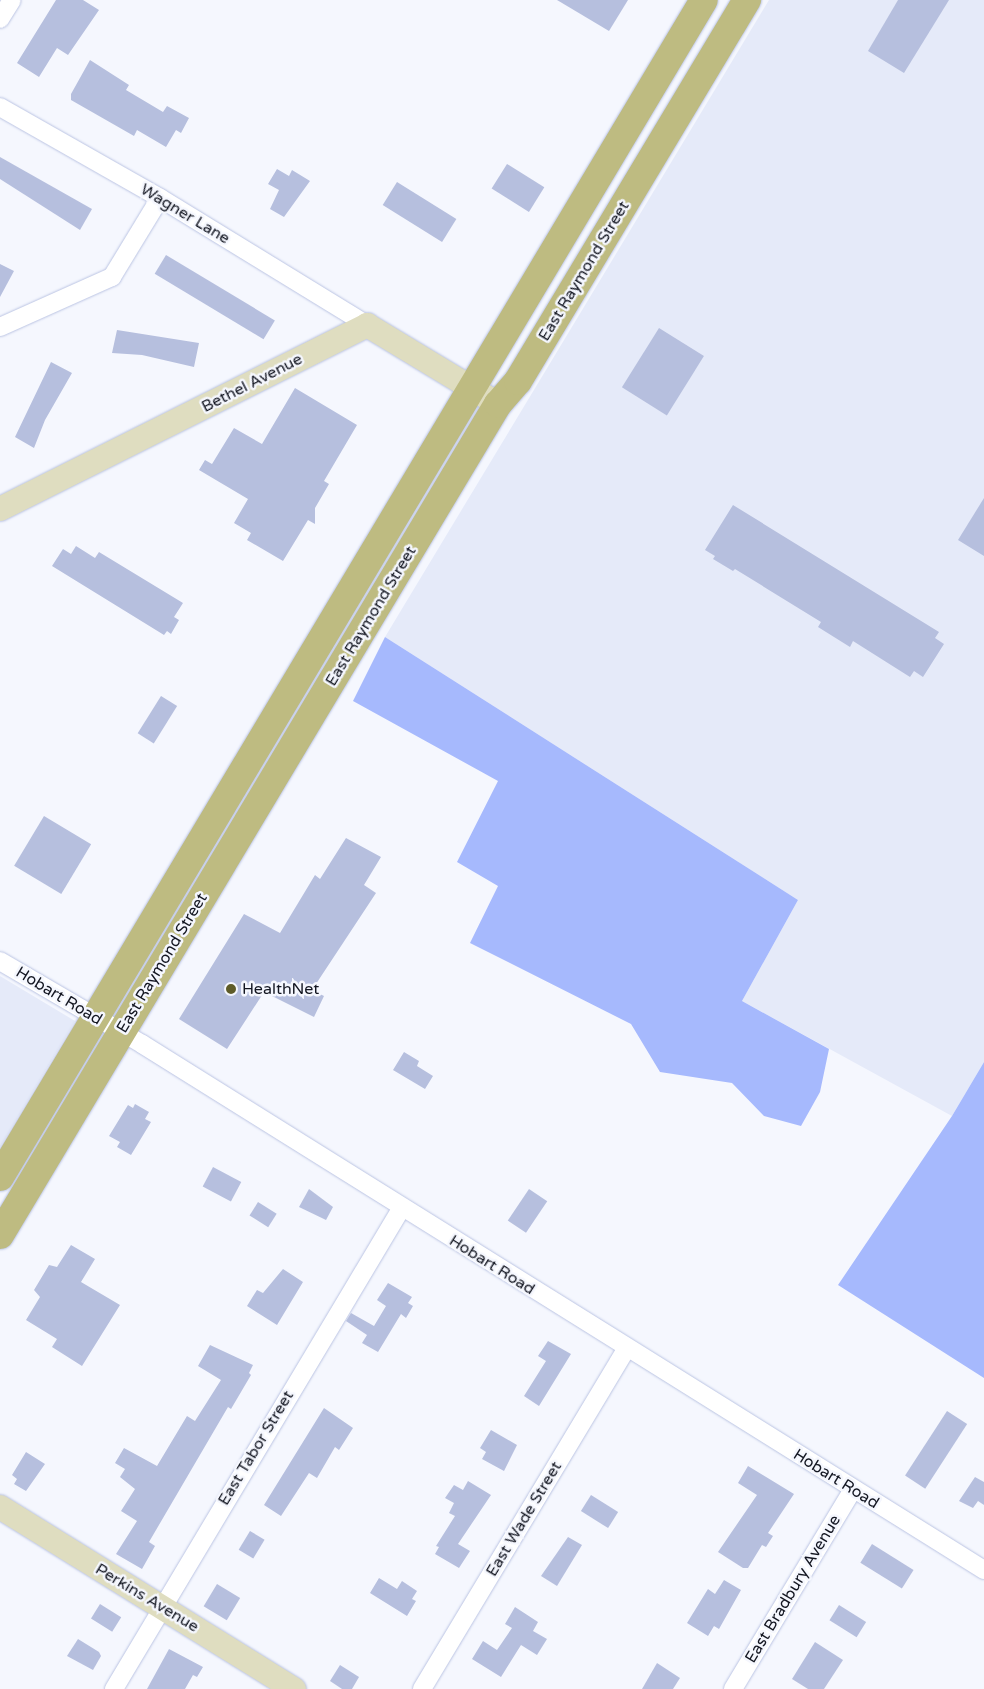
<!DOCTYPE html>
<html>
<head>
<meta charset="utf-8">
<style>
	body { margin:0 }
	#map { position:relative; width:984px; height:1689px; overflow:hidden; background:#f5f7fe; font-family:"Varela Round",sans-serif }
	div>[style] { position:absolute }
	.built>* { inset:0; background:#e5eaf9 }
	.forest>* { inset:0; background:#a6b9fd }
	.building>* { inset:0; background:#b6bfde; transform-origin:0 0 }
	.roads { filter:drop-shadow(0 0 1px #bbc4e3) drop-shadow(0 0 1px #bbc4e3) }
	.street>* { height:18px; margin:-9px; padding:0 9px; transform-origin:9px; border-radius:9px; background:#fff }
	.secondary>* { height:24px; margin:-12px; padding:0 12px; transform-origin:12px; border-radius:12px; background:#dfddc0 }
	.primary>* { height:28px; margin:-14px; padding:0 14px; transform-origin:14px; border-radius:14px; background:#bebb81 }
	.dots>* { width:14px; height:14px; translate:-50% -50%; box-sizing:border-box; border:2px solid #f5f7fe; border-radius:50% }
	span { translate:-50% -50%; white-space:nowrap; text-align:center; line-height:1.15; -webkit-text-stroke:5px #f5f7fe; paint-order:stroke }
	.street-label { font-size:16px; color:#131621 }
	.poi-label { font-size:16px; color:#131621 }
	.left { translate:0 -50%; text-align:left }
</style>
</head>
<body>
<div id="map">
	<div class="built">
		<div style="clip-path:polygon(769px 0,984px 0,984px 1062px,952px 1116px,742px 1001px,798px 900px,385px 637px)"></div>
		<div style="clip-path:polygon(0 976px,75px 1021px,0 1147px)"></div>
	</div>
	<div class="forest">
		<div style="clip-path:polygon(385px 637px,798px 900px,742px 1001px,829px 1049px,820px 1092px,801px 1126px,764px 1116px,732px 1083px,660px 1072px,631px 1024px,470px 943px,498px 886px,457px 862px,498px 781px,353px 701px)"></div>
		<div style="clip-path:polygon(984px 1062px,984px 1378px,838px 1285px,952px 1116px)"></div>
	</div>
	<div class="building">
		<div style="clip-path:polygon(56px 0,83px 0,99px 10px,68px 55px,57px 48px,39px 77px,17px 63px)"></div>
		<div style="clip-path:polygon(557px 0,628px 0,609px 31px)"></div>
		<div style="clip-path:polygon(898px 0,949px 0,904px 73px,868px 51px)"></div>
		<div style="clip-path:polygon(90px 60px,129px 85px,126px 90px,163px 112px,167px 106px,189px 118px,181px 133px,176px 130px,166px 147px,137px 130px,134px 136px,71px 100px,71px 94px)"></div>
		<div style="clip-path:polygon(0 157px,92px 209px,80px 230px,0 179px)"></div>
		<div style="left:507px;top:164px;width:44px;height:29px;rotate:32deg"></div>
		<div style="clip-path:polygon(277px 169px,289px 176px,292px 170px,310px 181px,284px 217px,270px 209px,279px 190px,268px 184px)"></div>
		<div style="left:397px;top:182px;width:70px;height:27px;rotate:32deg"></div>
		<div style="left:166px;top:255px;width:127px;height:22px;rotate:31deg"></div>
		<div style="clip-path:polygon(0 264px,14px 271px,0 297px)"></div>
		<div style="left:659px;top:328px;width:53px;height:70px;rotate:32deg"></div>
		<div style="clip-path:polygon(117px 330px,199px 343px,194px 367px,142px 355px,112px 353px)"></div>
		<div style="clip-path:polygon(51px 362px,72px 373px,45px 420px,34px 448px,15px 437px)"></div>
		<div style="clip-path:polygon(295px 388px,357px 425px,324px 481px,329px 484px,315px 508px,315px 524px,308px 520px,283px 561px,247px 540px,251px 533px,234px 523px,248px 499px,199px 470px,205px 460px,212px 464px,234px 428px,262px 444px)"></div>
		<div style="clip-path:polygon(984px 498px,984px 556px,958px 540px)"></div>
		<div style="clip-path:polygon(733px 505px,939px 632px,935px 638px,944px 644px,923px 677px,914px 671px,910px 677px,853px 641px,850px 647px,818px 627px,821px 622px,735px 569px,733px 571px,713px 559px,715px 556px,705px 550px)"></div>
		<div style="clip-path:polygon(76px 546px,95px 558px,99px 552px,183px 603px,174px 617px,179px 620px,171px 634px,167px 631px,164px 635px,52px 566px,63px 549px,71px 554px)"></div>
		<div style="left:161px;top:696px;width:19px;height:44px;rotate:32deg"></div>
		<div style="left:44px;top:816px;width:55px;height:58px;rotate:31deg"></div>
		<div style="clip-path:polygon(346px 838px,381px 857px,364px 885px,376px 893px,312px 990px,324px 996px,314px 1017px,264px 992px,227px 1049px,179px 1019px,244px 914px,280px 933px,315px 875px,320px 879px)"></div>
		<div style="clip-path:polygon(404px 1052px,419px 1061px,417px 1066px,433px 1076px,425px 1089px,393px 1070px)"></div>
		<div style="clip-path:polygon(135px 1104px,149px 1112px,145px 1119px,151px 1122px,131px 1155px,117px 1147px,120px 1142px,109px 1136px,128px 1105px,133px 1108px)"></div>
		<div style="left:213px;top:1167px;width:32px;height:22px;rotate:28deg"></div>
		<div style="clip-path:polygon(309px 1189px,333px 1207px,326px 1220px,299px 1207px)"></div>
		<div style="left:529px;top:1189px;width:22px;height:38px;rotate:34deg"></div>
		<div style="left:258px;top:1202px;width:22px;height:16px;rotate:32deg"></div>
		<div style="clip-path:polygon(71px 1245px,95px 1259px,81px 1282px,120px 1305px,82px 1366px,52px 1347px,57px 1339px,26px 1320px,40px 1297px,34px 1290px,49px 1265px,57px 1267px)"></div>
		<div style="clip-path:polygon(283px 1269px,303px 1282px,277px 1325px,247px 1306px,257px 1290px,263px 1293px)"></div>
		<div style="clip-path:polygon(388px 1283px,412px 1297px,408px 1303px,413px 1306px,406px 1318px,401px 1314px,378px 1352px,362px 1343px,367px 1335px,346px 1321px,351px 1313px,374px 1326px,386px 1306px,377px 1300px)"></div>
		<div style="clip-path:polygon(548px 1341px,571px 1354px,539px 1406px,524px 1396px,546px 1361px,538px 1356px)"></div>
		<div style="clip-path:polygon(210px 1345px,253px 1365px,249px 1373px,251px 1375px,231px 1409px,228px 1407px,149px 1542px,155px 1546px,142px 1569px,116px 1554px,137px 1521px,121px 1511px,135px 1489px,120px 1477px,125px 1469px,115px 1463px,124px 1448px,157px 1466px,187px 1416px,195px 1421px,221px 1380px,198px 1366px)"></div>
		<div style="clip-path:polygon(324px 1408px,353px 1428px,339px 1450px,335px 1447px,317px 1478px,309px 1473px,281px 1516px,264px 1505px)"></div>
		<div style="left:947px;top:1411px;width:24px;height:77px;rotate:33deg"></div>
		<div style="clip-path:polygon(491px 1430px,517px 1445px,504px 1471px,482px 1459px,486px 1452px,480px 1448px)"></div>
		<div style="clip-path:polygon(26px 1452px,45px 1464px,26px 1491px,14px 1484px,17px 1479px,12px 1475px)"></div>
		<div style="clip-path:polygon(748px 1466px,794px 1494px,768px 1533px,773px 1536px,766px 1547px,762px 1545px,748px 1568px,743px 1568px,718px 1552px,757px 1495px,738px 1483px)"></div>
		<div style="clip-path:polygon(975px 1477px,984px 1482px,984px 1505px,978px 1501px,973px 1508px,959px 1501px)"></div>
		<div style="clip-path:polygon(468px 1481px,491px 1495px,458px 1544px,470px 1551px,459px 1568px,435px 1554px,439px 1547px,436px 1546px,455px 1516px,449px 1513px,454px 1503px,445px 1498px,454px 1485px,463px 1490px)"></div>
		<div style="left:591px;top:1495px;width:32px;height:19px;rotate:32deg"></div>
		<div style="left:250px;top:1531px;width:17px;height:22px;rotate:31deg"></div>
		<div style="clip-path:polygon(568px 1537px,582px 1545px,557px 1586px,541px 1576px)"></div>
		<div style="left:872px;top:1544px;width:49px;height:22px;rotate:32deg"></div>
		<div style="clip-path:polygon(379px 1578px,397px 1589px,402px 1581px,417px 1591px,412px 1599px,416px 1601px,407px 1616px,370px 1593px)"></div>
		<div style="clip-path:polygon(724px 1580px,741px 1590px,719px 1629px,714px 1626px,708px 1636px,687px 1623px,708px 1589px,715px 1594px)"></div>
		<div style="left:217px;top:1584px;width:27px;height:26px;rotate:31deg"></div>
		<div style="left:100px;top:1604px;width:25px;height:17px;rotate:32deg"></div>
		<div style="left:839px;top:1605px;width:32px;height:18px;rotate:32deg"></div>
		<div style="clip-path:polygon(515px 1607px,538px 1622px,533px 1631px,547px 1639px,537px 1655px,521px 1645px,501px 1677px,472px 1659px,483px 1641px,497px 1650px,512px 1628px,505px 1624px)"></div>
		<div style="clip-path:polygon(78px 1639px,99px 1652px,101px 1656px,93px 1670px,67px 1656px)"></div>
		<div style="clip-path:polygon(815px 1642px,843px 1660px,824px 1689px,808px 1689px,792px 1679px)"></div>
		<div style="clip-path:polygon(169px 1649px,203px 1667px,197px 1677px,193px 1675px,185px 1689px,147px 1689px)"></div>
		<div style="clip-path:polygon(657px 1663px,680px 1678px,673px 1689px,642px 1689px)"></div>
		<div style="clip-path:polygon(340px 1665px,359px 1677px,352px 1689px,342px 1689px,330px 1681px)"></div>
	</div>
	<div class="roads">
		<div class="street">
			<div style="left:0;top:19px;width:22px;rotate:-58deg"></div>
			<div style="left:0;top:107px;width:184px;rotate:29.6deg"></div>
			<div style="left:160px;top:198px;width:243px;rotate:31.5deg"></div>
			<div style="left:0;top:327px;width:123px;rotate:-24.1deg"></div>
			<div style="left:112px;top:277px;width:92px;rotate:-58.7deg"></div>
			<div style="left:0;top:961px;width:164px;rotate:30.3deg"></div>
			<div style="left:142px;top:1044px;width:993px;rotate:31.99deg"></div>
			<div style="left:114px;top:1689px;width:559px;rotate:-59.12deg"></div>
			<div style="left:422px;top:1689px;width:397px;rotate:-59deg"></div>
			<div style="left:733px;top:1689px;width:233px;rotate:-59deg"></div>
		</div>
		<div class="secondary">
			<div style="left:0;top:509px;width:411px;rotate:-26.6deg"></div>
			<div style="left:367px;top:325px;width:153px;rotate:31.1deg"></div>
			<div style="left:0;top:1507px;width:346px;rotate:31.8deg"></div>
		</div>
		<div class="primary">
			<div style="left:0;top:1177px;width:1371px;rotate:-59.12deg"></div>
			<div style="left:0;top:1235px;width:969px;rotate:-59.07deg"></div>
			<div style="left:498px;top:404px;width:30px;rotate:-49deg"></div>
			<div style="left:518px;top:381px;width:445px;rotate:-59deg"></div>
		</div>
	</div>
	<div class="dots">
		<div style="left:231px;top:989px;background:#5e5b28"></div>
	</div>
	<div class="street-label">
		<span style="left:185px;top:214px;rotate:31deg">Wagner Lane</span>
		<span style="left:584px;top:271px;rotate:-59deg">East Raymond Street</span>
		<span style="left:252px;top:383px;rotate:-27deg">Bethel Avenue</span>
		<span style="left:371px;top:616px;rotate:-59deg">East Raymond Street</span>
		<span style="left:162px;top:963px;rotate:-59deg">East Raymond Street</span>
		<span style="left:59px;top:996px;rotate:31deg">Hobart Road</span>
		<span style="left:492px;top:1265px;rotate:32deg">Hobart Road</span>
		<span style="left:256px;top:1448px;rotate:-59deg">East Tabor Street</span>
		<span style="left:836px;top:1479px;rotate:32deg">Hobart Road</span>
		<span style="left:524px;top:1519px;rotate:-59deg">East Wade Street</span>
		<span style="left:793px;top:1589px;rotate:-59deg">East Bradbury Avenue</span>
		<span style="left:147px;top:1598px;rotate:31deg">Perkins Avenue</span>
	</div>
	<div class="poi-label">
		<span class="left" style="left:242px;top:989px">HealthNet</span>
	</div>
</div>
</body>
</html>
